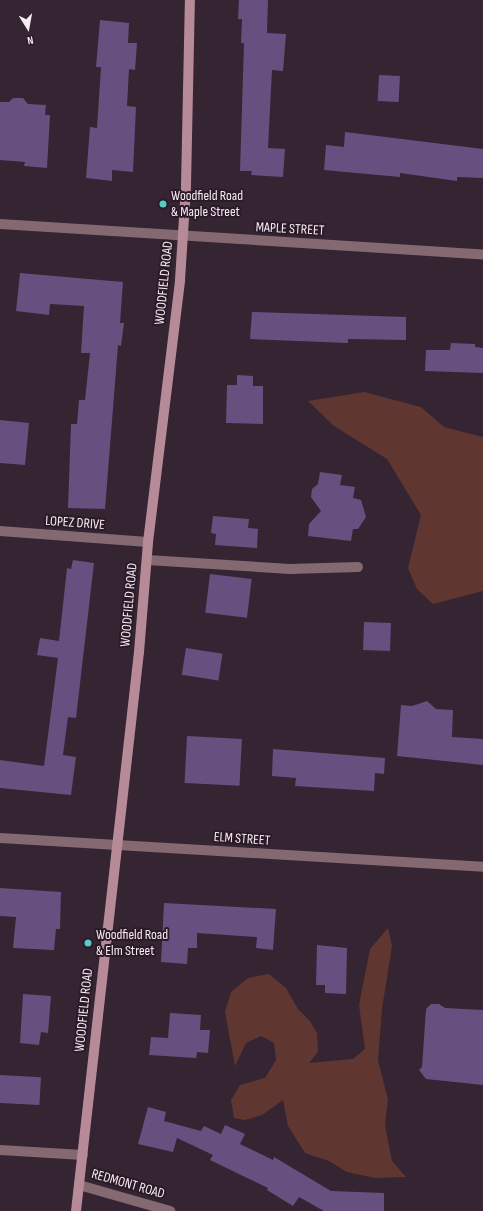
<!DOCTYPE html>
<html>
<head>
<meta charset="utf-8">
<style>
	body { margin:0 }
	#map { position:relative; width:483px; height:1211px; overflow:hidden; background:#352432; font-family:"Sofia Sans Condensed",sans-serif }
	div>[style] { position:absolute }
	.green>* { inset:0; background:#603630 }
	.building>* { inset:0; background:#665080; transform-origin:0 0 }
	.service>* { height:10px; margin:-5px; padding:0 5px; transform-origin:5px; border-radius:5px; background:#846970 }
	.minor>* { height:10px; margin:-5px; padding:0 5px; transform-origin:5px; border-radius:5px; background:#846970 }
	.secondary>* { height:10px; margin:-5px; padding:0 5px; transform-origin:5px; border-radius:5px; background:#b68b97 }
	.dots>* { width:11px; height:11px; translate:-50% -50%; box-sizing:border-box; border:2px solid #2b1b28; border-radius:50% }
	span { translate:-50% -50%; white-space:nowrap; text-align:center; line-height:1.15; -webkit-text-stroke:4px #2b1b28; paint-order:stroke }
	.poi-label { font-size:14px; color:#f7ebf4 }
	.left { translate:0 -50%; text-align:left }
	.street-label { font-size:14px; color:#f7ebf4 }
	.north { position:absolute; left:8px; top:8px; width:40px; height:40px; -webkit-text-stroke:3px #2b1b28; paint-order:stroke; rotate:169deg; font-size:11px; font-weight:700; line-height:16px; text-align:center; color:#f7ebf4 }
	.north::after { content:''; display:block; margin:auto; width:14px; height:18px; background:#f7ebf4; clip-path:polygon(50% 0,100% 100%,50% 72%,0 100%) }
</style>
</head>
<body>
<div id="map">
	<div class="green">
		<div style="clip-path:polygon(364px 392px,421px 407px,444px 427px,483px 437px,483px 591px,433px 604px,417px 589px,408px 568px,421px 515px,387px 459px,334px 426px,308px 401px)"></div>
		<div style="clip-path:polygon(388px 928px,392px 946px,382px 1009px,378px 1060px,388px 1100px,385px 1125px,392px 1161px,406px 1177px,375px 1178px,347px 1172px,329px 1161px,305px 1153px,288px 1126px,283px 1100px,262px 1115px,245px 1120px,234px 1118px,231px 1100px,240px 1085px,265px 1078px,276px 1060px,274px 1043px,261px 1036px,246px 1043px,235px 1066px,225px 1012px,231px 992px,248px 978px,269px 974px,286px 988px,298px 1009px,310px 1021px,317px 1033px,318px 1052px,309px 1063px,353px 1059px,365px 1049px,359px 1005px,370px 949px)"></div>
	</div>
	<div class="building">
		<div style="clip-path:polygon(239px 0,268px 0,267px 33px,286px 34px,283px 71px,272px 70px,268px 148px,285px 149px,283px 177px,251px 175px,252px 171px,240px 171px,244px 43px,241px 43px,242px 19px,238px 19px)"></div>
		<div style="clip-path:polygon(100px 20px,129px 23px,128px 43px,137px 43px,135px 70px,129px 69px,127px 106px,136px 107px,133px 172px,112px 170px,112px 181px,86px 178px,90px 127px,97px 128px,101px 67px,96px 67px)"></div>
		<div style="left:379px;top:75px;width:21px;height:26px;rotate:3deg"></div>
		<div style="clip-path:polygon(13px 98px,23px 98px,28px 104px,46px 105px,45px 115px,50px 115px,47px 168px,24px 166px,25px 162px,0 160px,0 102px,9px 102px)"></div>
		<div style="clip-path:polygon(345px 132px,483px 149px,483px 178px,457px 177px,457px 181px,400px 173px,400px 177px,324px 170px,326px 145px,344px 147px)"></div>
		<div style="clip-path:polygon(20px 273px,123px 282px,120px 323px,124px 323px,121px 346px,118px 345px,105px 509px,68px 508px,71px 424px,77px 424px,79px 400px,85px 400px,90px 353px,81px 353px,84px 306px,50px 304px,49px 315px,16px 311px)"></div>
		<div style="clip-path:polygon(252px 312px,406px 317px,406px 340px,348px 339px,348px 343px,250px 339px)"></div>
		<div style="clip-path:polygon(451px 343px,475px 344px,475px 347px,483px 348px,483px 373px,425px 371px,426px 350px,450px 350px)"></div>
		<div style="clip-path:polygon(237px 375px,253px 376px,253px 386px,263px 386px,263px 424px,226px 423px,227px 385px,237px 385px)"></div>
		<div style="clip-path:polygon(0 420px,29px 423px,25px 465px,0 463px)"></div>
		<div style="clip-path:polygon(320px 472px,342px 475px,340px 485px,355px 487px,353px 498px,361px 500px,366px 517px,358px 529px,353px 529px,351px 541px,308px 536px,309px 524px,321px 511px,311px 497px,312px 489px,318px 484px)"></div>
		<div style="clip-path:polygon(213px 516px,249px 519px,248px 528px,258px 529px,257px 548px,215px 545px,216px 534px,211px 533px)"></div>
		<div style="clip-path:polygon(73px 560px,94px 563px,76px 718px,68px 717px,63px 755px,76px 757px,71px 795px,0 788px,0 760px,44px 766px,58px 658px,37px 655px,40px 638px,59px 641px,67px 568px,71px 569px)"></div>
		<div style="left:210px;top:574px;width:42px;height:39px;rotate:7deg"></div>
		<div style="left:364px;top:622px;width:27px;height:28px;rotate:2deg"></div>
		<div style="left:186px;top:648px;width:37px;height:27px;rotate:9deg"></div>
		<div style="clip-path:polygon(427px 701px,436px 709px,453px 710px,452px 737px,483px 739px,483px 765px,397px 756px,401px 705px,412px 706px)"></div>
		<div style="left:187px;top:736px;width:55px;height:47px;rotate:3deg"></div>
		<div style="clip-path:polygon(273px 749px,385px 758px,384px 774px,375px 773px,374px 791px,295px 786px,296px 778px,272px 776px)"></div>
		<div style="clip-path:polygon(0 888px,61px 892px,60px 929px,56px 929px,54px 950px,13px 948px,16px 917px,0 916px)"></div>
		<div style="clip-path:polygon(164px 903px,276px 909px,273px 950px,256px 948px,257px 937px,197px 933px,197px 948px,188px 948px,187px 964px,161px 962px)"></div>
		<div style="clip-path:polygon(317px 945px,347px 948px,346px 994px,325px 993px,325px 985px,316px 985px)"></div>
		<div style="clip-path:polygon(23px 994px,51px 996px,48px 1033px,41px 1032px,39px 1045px,20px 1043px)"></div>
		<div style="clip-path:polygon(431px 1004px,439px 1004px,445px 1008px,483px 1010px,483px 1085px,426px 1079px,419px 1070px,422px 1067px,426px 1009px)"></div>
		<div style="clip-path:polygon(170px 1013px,201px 1015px,200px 1030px,210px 1030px,208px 1053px,197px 1052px,196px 1058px,149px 1055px,151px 1037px,168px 1038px)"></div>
		<div style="left:0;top:1075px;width:41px;height:28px;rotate:3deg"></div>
		<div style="clip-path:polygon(148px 1107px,166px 1112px,164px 1121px,201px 1131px,204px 1126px,221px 1134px,225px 1125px,245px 1134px,240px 1144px,273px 1160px,274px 1157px,331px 1191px,384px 1193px,384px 1211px,324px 1211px,299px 1197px,293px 1206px,267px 1190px,268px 1188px,210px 1160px,213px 1155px,177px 1138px,173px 1152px,138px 1144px)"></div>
	</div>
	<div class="service">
		<div style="left:147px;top:560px;width:143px;rotate:3.6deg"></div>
		<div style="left:290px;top:569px;width:68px;rotate:-1.7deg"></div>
	</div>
	<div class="minor">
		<div style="left:0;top:224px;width:484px;rotate:3.6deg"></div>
		<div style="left:0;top:531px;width:148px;rotate:4.3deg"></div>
		<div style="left:0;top:838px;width:484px;rotate:3.4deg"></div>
		<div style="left:0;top:1150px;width:83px;rotate:3.4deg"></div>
		<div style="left:79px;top:1185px;width:95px;rotate:15.9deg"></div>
	</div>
	<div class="secondary">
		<div style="left:76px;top:1211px;width:563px;rotate:-83.57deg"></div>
		<div style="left:139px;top:652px;width:110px;rotate:-85.3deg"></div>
		<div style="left:148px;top:542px;width:264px;rotate:-83deg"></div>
		<div style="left:180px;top:280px;width:94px;rotate:-86.3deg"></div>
		<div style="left:186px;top:186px;width:186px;rotate:-88.8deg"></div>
	</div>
	<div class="dots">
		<div style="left:163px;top:204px;background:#54cdc8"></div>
		<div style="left:88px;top:943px;background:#54cdc8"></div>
	</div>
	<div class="poi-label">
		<span class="left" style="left:171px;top:204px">Woodfield Road<br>&amp; Maple Street</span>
		<span class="left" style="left:96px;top:943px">Woodfield Road<br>&amp; Elm Street</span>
	</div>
	<div class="street-label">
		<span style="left:290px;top:229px;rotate:3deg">MAPLE STREET</span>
		<span style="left:164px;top:283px;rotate:-84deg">WOODFIELD ROAD</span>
		<span style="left:75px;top:523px;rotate:4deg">LOPEZ DRIVE</span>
		<span style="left:129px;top:605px;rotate:-85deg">WOODFIELD ROAD</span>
		<span style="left:242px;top:839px;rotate:4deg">ELM STREET</span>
		<span style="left:84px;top:1010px;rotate:-84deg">WOODFIELD ROAD</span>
		<span style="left:128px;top:1184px;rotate:16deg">REDMONT ROAD</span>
	</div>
	<div class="north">N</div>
</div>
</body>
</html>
